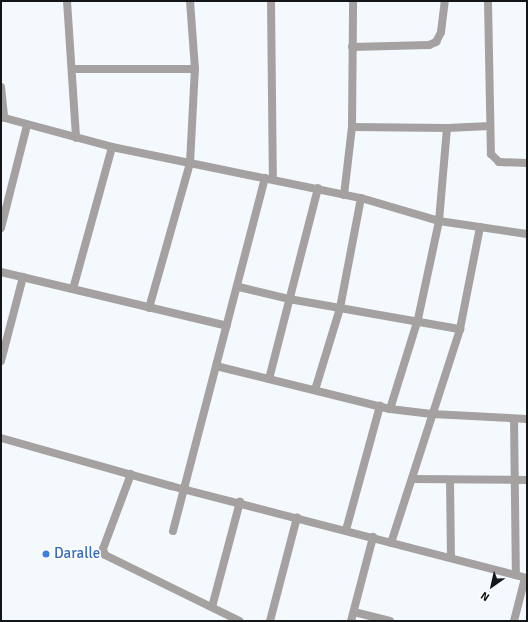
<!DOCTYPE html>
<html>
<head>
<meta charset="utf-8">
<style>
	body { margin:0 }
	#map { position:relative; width:528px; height:622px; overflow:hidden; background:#f4f9fe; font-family:Signika,sans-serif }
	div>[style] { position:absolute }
	.street>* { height:8px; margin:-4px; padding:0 4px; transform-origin:4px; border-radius:4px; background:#a5a1a1 }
	.dots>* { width:11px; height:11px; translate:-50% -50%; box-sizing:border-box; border:2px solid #fff; border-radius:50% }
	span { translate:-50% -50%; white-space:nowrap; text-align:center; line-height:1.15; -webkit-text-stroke:3px #fff; paint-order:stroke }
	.shop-label { font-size:15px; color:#366cbe }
	.left { translate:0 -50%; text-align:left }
	.frame { position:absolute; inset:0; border:2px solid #131517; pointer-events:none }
	.north { position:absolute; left:472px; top:566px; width:40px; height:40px; -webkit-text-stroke:3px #fff; paint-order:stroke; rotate:214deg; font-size:11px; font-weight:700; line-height:16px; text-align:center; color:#131517 }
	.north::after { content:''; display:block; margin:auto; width:14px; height:18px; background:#131517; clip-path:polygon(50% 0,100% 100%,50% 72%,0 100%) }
</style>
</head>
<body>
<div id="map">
	<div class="street">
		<div style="left:67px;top:1px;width:137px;rotate:86.2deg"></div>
		<div style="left:271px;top:1px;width:178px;rotate:89.4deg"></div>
		<div style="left:488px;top:1px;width:153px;rotate:88.9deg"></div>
		<div style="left:491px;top:154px;width:11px;rotate:45deg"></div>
		<div style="left:499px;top:162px;width:28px;rotate:2deg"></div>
		<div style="left:352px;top:47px;width:77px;rotate:-1.5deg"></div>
		<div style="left:429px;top:45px;width:8px;rotate:-23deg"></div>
		<div style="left:436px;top:42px;width:11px;rotate:-63deg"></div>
		<div style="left:441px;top:32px;width:31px;rotate:-83deg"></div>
		<div style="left:73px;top:69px;width:122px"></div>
		<div style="left:1px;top:87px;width:31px;rotate:84deg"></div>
		<div style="left:1px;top:117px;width:115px;rotate:15.1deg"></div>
		<div style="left:112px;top:147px;width:254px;rotate:11.6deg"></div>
		<div style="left:361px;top:198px;width:81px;rotate:16.4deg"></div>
		<div style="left:439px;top:221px;width:89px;rotate:8.4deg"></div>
		<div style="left:352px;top:127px;width:95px;rotate:0.6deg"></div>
		<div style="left:344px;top:195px;width:68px;rotate:-83.3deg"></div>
		<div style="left:352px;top:127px;width:126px;rotate:-89.5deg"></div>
		<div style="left:1px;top:228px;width:106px;rotate:-75.8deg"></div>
		<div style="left:1px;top:272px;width:232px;rotate:13.4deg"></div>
		<div style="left:239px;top:287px;width:51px;rotate:13.5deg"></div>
		<div style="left:289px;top:299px;width:174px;rotate:10deg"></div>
		<div style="left:73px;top:289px;width:147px;rotate:-74.6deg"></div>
		<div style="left:149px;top:308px;width:151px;rotate:-74.2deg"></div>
		<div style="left:190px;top:163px;width:94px;rotate:-87deg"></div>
		<div style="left:195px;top:69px;width:68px;rotate:-94.2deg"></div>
		<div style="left:1px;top:361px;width:87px;rotate:-75.3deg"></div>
		<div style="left:216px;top:366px;width:179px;rotate:13.9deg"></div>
		<div style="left:390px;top:409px;width:42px;rotate:6.8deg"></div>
		<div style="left:432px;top:414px;width:95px;rotate:3deg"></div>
		<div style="left:269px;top:379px;width:197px;rotate:-75.6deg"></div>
		<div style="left:315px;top:390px;width:86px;rotate:-73deg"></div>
		<div style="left:340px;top:308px;width:112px;rotate:-79.2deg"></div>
		<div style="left:390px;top:409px;width:94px;rotate:-72.7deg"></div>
		<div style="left:418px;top:319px;width:100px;rotate:-77.9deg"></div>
		<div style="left:439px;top:221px;width:93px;rotate:-85.1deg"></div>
		<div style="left:447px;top:128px;width:43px;rotate:-2.7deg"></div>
		<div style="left:514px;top:419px;width:156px;rotate:89.3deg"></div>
		<div style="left:1px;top:438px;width:177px;rotate:15.8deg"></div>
		<div style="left:171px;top:486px;width:368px;rotate:14.5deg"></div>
		<div style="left:131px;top:474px;width:80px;rotate:110.5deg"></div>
		<div style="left:103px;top:549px;width:6px;rotate:72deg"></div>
		<div style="left:105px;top:555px;width:150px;rotate:26.1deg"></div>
		<div style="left:412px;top:479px;width:115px;rotate:0.5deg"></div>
		<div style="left:450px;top:480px;width:78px;rotate:89.3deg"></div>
		<div style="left:346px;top:530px;width:129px;rotate:-74.7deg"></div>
		<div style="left:173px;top:531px;width:365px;rotate:-75.4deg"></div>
		<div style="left:391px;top:543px;width:225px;rotate:-72.1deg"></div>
		<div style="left:460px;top:329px;width:104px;rotate:-78.9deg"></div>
		<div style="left:212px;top:607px;width:109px;rotate:-75.1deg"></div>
		<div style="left:354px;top:612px;width:37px;rotate:14deg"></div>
		<div style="left:270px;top:621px;width:107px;rotate:-75.4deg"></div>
		<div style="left:351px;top:621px;width:87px;rotate:-75.3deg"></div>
		<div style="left:514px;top:621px;width:44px;rotate:-75.7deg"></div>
	</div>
	<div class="dots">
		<div style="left:46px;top:554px;background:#3f7fe0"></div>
	</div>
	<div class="shop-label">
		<span class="left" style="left:54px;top:554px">Daralle</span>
	</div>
	<div class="frame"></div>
	<div class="north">N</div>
</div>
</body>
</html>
